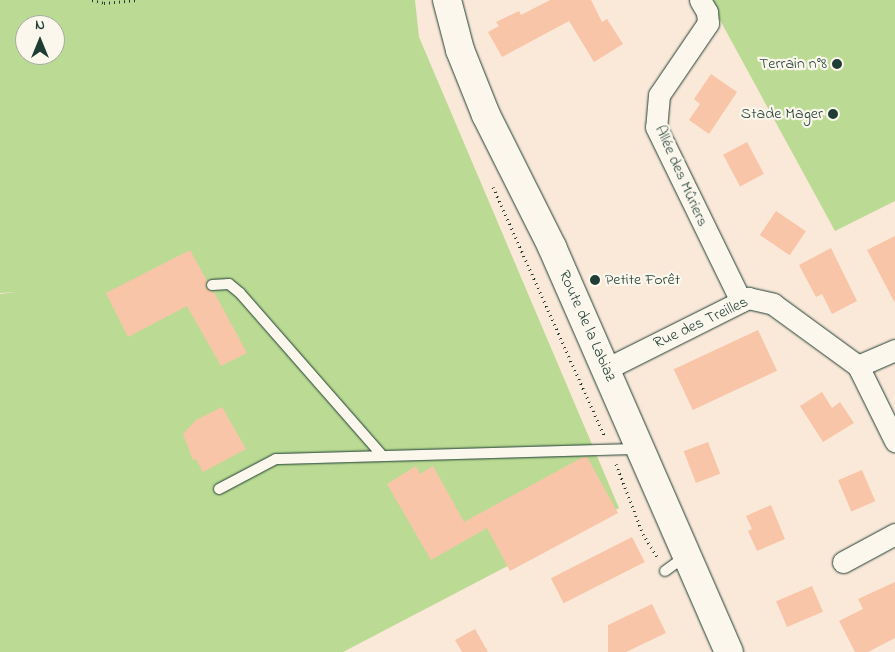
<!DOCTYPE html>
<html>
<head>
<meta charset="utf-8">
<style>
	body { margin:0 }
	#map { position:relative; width:895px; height:652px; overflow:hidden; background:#fae8d8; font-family:"Indie Flower",sans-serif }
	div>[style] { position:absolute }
	.green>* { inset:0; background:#bbdb94 }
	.building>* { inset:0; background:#f8c5a8; transform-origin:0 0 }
	.path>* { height:3px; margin-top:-1.5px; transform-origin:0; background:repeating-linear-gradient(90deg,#1f3d34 0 1px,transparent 0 5px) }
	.roads { filter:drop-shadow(0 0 1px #1f3d34) drop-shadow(0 0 1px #1f3d34) }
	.service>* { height:10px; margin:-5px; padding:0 5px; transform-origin:5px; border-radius:5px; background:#fbf7ec }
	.minor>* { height:21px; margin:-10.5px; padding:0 10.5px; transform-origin:10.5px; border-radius:10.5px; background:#fbf7ec }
	.secondary>* { height:28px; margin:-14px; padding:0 14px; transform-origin:14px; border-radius:14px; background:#fbf7ec }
	.dots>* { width:14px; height:14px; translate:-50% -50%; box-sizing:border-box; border:2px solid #fbf7ec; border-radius:50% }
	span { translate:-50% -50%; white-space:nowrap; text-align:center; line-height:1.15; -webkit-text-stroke:4.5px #fbf7ec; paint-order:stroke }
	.poi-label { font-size:16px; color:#1f3d34 }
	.right { translate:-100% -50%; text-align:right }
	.left { translate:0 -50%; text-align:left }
	.street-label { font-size:16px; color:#1f3d34 }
	.north { position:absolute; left:15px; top:15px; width:50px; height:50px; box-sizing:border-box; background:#fbf7ec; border:1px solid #a3ada2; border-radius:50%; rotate:0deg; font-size:14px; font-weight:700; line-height:20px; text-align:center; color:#1f3d34 }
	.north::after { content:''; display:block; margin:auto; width:18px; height:22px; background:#1f3d34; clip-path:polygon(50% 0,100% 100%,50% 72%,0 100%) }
</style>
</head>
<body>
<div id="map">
	<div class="green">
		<div style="clip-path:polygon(evenodd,0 0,415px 0,419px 37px,619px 508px,343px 652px,0 652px,0 294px,17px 292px,0 293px,0 0,25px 25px,55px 25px,55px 55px,25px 55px,25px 25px)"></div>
		<div style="clip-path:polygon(709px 0,895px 0,895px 201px,835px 231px)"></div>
	</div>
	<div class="building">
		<div style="clip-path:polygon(550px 0,591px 0,602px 22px,607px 19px,623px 44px,594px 62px,569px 21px,502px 57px,488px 32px,499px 26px,496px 22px,519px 11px,521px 15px)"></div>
		<div style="clip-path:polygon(711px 74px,737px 92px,709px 134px,689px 120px,700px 104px,694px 99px)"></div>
		<div style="left:747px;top:142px;width:36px;height:27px;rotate:62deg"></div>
		<div style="left:776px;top:211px;width:36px;height:29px;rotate:34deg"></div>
		<div style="clip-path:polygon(895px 236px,895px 303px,867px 250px)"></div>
		<div style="clip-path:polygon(831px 248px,857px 301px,832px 314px,822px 294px,816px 297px,799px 265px)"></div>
		<div style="clip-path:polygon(190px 250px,207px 281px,206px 288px,215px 294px,247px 353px,221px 366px,187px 306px,128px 337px,106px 293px)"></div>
		<div style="left:758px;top:330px;width:45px;height:93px;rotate:65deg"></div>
		<div style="clip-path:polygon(822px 392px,832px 408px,840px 402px,854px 423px,823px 442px,800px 406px)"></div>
		<div style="clip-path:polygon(222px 407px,246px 449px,203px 472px,196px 459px,193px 460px,183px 434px,196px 420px)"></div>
		<div style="left:708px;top:442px;width:34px;height:26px;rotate:69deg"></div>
		<div style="clip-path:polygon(583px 457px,587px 457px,618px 513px,510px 571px,487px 528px,431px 560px,387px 484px,416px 466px,420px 474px,433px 466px,464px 522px)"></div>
		<div style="left:862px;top:470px;width:34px;height:26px;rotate:67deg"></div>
		<div style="clip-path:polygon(771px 505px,785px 539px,757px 551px,748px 531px,752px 529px,746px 516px)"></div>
		<div style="left:632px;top:537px;width:28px;height:91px;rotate:63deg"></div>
		<div style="clip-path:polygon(895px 582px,895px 638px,868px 652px,855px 652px,839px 621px,863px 609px,858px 599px)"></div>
		<div style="left:812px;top:586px;width:28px;height:39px;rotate:67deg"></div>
		<div style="clip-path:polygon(652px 604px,666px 633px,626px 652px,608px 652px,608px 625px)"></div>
		<div style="clip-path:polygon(475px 629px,488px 652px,462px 652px,455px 640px)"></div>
	</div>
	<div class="path">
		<div style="left:92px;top:0;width:12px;rotate:14deg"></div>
		<div style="left:104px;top:3px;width:33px;rotate:-5deg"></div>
		<div style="left:493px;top:187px;width:272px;rotate:65.9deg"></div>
		<div style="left:616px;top:464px;width:75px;rotate:68.9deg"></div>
		<div style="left:643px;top:534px;width:28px;rotate:58deg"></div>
	</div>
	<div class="roads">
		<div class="service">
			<div style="left:212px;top:285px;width:17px;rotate:-3deg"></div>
			<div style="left:229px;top:284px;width:14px;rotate:39deg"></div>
			<div style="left:240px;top:293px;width:214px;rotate:48.8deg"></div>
			<div style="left:219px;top:489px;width:64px;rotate:-27.8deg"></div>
			<div style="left:276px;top:459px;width:362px;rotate:-1.6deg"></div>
			<div style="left:665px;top:571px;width:26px;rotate:-36deg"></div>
		</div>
		<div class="minor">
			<div style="left:700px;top:0;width:14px;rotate:60deg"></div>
			<div style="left:707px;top:12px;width:11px;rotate:85deg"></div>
			<div style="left:708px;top:23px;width:87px;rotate:124.2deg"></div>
			<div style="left:659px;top:95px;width:32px;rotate:95deg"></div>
			<div style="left:656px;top:127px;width:194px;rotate:64deg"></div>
			<div style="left:858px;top:366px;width:84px;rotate:63.7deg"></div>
			<div style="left:606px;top:369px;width:159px;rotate:-26.6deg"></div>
			<div style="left:748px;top:298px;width:26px;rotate:13deg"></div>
			<div style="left:773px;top:304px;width:105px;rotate:36.1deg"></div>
			<div style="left:858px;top:366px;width:40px;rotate:-23.4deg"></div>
			<div style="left:843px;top:562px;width:59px;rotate:-28.3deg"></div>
		</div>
		<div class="secondary">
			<div style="left:447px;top:0;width:52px;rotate:75.4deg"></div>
			<div style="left:460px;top:50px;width:70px;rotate:68.2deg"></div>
			<div style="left:486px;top:115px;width:148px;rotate:63.4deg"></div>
			<div style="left:552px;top:247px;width:442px;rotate:66.4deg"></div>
		</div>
	</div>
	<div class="dots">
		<div style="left:837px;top:64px;background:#1f3d34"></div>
		<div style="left:833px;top:114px;background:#1f3d34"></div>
		<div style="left:595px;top:280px;background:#1f3d34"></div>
	</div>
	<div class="poi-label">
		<span class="right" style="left:827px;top:64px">Terrain n°8</span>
		<span class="right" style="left:823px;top:114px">Stade Mager</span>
		<span class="left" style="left:605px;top:280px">Petite Forêt</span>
	</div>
	<div class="street-label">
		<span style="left:681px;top:176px;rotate:66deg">Allée des Mûriers</span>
		<span style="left:701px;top:323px;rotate:-25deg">Rue des Treilles</span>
		<span style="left:587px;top:326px;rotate:66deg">Route de la Labiaz</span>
	</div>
	<div class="north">N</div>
</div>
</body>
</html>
